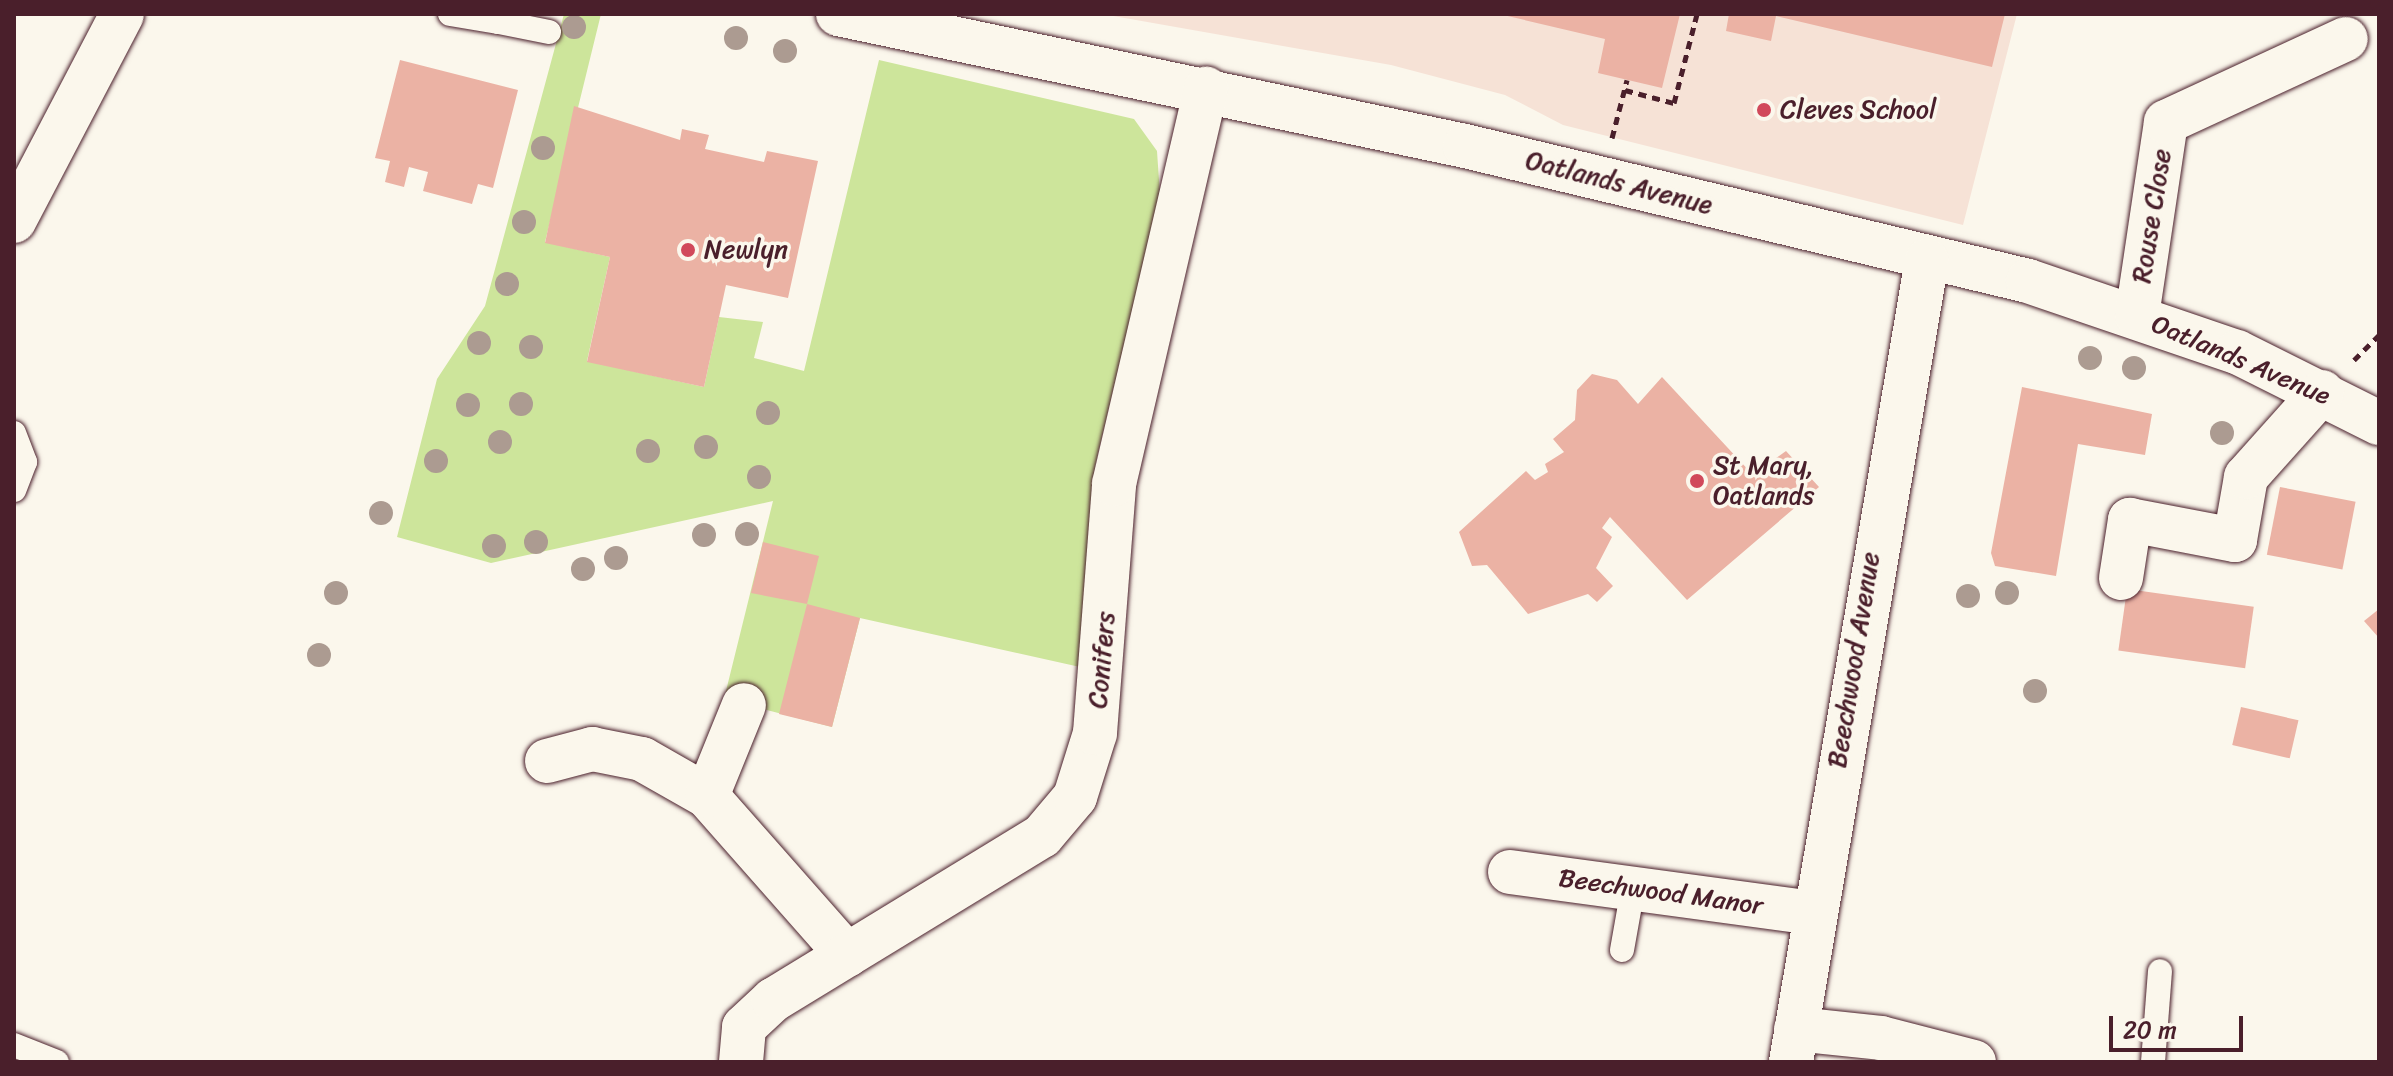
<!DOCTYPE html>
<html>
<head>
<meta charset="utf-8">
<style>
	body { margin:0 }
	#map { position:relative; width:2393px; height:1076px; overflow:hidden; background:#fbf7ec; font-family:Sriracha,sans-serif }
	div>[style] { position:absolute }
	.built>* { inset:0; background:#f6e2d6 }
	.green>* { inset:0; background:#cde59b }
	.building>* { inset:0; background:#ebb2a4; transform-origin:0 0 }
	.path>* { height:5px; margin-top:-2.5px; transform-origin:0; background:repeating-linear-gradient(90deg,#4a1f2b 0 8px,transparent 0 14px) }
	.roads { filter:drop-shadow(0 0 2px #4a1f2b) drop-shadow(0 0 2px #4a1f2b) }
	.lane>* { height:24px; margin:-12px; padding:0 12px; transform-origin:12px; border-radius:12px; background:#fbf7ec }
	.street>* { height:44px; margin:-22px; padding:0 22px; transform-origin:22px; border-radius:22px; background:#fbf7ec }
	.secondary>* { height:44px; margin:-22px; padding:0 22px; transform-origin:22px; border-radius:22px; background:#fbf7ec }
	.trees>* { width:24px; height:24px; margin:-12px; border-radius:50%; background:#ac9b91 }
	.dots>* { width:22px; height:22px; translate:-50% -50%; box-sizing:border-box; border:4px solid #fbf7ec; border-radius:50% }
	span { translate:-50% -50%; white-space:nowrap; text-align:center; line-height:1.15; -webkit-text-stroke:7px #fbf7ec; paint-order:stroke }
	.poi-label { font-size:26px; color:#4a1f2b }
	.left { translate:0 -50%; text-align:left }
	.street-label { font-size:26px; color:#4a1f2b }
	.frame { position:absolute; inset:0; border:16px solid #4a1f2b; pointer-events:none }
	.scale { position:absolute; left:2109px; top:1016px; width:134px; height:36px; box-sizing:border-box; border:4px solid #4a1f2b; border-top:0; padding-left:10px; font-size:24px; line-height:28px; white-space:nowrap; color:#4a1f2b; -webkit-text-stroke:6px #fbf7ec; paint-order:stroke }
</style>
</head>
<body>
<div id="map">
	<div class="built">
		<div style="clip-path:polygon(1102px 14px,2017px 14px,1963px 225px,1563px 125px,1505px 95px,1391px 65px)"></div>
	</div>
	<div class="green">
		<div style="clip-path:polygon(564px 14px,601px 14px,545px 242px,610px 257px,587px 361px,704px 387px,719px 317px,763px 322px,754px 358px,804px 371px,879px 60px,1134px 119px,1157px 151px,1160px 195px,1095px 466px,1080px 667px,860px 618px,832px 727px,724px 699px,773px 501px,491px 563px,397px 537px,437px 379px,485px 306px)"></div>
	</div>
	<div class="building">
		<div style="clip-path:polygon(1499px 14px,1680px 14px,1662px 88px,1598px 73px,1605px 39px)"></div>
		<div style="clip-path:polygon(1729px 14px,2005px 14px,1992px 67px,1776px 16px,1771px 41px,1726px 31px)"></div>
		<div style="clip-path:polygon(400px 60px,518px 90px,493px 188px,478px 184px,472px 204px,423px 191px,428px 172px,409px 167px,404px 187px,385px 182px,390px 161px,375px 158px)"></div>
		<div style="clip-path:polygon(574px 106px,680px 140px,682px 129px,709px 135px,705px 149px,764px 162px,767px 151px,818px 161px,788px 298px,726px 285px,704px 387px,587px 362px,610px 257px,545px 243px)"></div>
		<div style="clip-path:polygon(1592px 374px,1617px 380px,1638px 404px,1662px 377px,1753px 475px,1786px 451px,1819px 487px,1687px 600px,1610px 517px,1602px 528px,1612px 537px,1596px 568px,1613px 586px,1597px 602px,1588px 594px,1528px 614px,1487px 565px,1472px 566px,1459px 532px,1526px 471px,1535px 480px,1548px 472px,1545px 464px,1564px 452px,1553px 439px,1575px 420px,1577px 390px)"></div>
		<div style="clip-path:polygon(2022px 387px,2152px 414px,2145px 455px,2078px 444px,2056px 576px,1995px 566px,1991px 553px)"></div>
		<div style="left:2280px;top:487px;width:77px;height:69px;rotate:11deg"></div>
		<div style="clip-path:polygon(763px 542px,819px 556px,807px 604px,860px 618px,832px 727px,779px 714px,807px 604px,751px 593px)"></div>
		<div style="left:2127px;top:589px;width:128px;height:62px;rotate:8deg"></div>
		<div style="clip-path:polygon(2379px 609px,2379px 638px,2364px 621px)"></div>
		<div style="left:2241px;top:707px;width:59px;height:39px;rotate:13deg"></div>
	</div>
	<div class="path">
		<div style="left:1625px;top:90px;width:51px;rotate:14.9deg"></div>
		<div style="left:1674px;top:103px;width:92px;rotate:-75.5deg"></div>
		<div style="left:1612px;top:138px;width:60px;rotate:-75.5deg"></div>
		<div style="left:2354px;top:360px;width:35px;rotate:-45deg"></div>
	</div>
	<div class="roads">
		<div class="lane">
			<div style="left:450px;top:14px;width:50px;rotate:9.3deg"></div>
			<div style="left:499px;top:22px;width:8px;rotate:-76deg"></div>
			<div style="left:499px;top:22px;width:51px;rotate:11.3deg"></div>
			<div style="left:14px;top:433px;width:31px;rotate:69deg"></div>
			<div style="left:25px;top:462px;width:30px;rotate:111deg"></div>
			<div style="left:1622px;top:950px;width:63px;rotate:-79.9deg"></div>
			<div style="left:14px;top:1045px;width:46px;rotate:21.6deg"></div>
			<div style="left:2153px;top:1062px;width:91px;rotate:-85.6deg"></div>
		</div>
		<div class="street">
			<div style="left:838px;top:14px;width:641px;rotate:11.89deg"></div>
			<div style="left:1465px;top:146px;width:579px;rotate:13.48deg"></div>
			<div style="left:2028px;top:281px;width:221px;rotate:18.8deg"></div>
			<div style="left:2237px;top:352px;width:159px;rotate:26.6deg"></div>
			<div style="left:2137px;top:316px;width:196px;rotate:-81.5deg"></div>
			<div style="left:2166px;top:122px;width:198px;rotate:-24.8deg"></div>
			<div style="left:2121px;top:578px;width:59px;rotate:-81.2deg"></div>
			<div style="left:2130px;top:520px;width:107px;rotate:10.8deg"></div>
			<div style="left:2235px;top:540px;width:64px;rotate:-80.1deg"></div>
			<div style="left:2246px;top:477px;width:114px;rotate:-48.2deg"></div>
			<div style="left:547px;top:761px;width:47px;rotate:-14.9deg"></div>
			<div style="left:592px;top:749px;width:51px;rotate:11.3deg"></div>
			<div style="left:642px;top:759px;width:75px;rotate:29.6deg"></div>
			<div style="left:707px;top:796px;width:212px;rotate:48.6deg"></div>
			<div style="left:707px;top:796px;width:98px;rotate:-67.9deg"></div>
			<div style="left:1510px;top:872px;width:306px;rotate:7.7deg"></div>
			<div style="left:1796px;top:1029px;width:85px;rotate:6deg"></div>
			<div style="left:1881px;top:1038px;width:96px;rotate:14.5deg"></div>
			<div style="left:741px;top:1062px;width:35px;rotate:-85deg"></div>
			<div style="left:744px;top:1027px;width:40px;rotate:-43deg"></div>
			<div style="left:773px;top:1000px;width:315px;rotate:-31.4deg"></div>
			<div style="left:1042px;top:836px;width:51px;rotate:-49.8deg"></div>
			<div style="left:1075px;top:797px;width:67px;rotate:-72.6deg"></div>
			<div style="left:1095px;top:733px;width:250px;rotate:-85.6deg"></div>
			<div style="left:1114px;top:484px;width:406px;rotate:-76.9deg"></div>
			<div style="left:1791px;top:1062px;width:813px;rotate:-80.38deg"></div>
		</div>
		<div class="secondary">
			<div style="left:14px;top:221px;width:233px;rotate:-62.4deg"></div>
		</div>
	</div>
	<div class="trees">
		<div style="left:574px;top:27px"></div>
		<div style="left:736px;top:38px"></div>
		<div style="left:785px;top:51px"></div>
		<div style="left:543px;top:148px"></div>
		<div style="left:524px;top:222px"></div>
		<div style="left:507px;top:284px"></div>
		<div style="left:479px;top:343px"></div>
		<div style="left:531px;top:347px"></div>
		<div style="left:2090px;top:358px"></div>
		<div style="left:2134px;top:368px"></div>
		<div style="left:521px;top:404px"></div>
		<div style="left:468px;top:405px"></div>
		<div style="left:768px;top:413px"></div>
		<div style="left:2222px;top:433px"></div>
		<div style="left:500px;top:442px"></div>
		<div style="left:706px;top:447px"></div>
		<div style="left:648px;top:451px"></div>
		<div style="left:436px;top:461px"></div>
		<div style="left:759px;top:477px"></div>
		<div style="left:381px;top:513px"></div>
		<div style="left:747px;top:534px"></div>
		<div style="left:704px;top:535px"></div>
		<div style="left:536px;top:542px"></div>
		<div style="left:494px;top:546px"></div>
		<div style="left:616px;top:558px"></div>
		<div style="left:583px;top:569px"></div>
		<div style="left:336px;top:593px"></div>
		<div style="left:2007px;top:593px"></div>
		<div style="left:1968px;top:596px"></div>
		<div style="left:319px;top:655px"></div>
		<div style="left:2035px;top:691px"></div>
	</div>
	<div class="dots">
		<div style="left:1764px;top:110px;background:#d1495b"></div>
		<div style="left:688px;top:250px;background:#d1495b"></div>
		<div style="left:1697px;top:481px;background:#d1495b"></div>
	</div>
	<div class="poi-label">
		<span class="left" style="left:1780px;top:110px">Cleves School</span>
		<span class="left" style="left:704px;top:250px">Newlyn</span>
		<span class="left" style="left:1713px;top:481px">St Mary,<br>Oatlands</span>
	</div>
	<div class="street-label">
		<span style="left:1619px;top:183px;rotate:14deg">Oatlands Avenue</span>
		<span style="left:2152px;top:216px;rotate:-81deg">Rouse Close</span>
		<span style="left:2241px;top:360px;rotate:23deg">Oatlands Avenue</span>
		<span style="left:1102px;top:660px;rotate:-85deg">Conifers</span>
		<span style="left:1854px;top:660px;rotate:-81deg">Beechwood Avenue</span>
		<span style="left:1661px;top:892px;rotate:8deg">Beechwood Manor</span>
	</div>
	<div class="frame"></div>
	<div class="scale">20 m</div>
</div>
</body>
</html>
